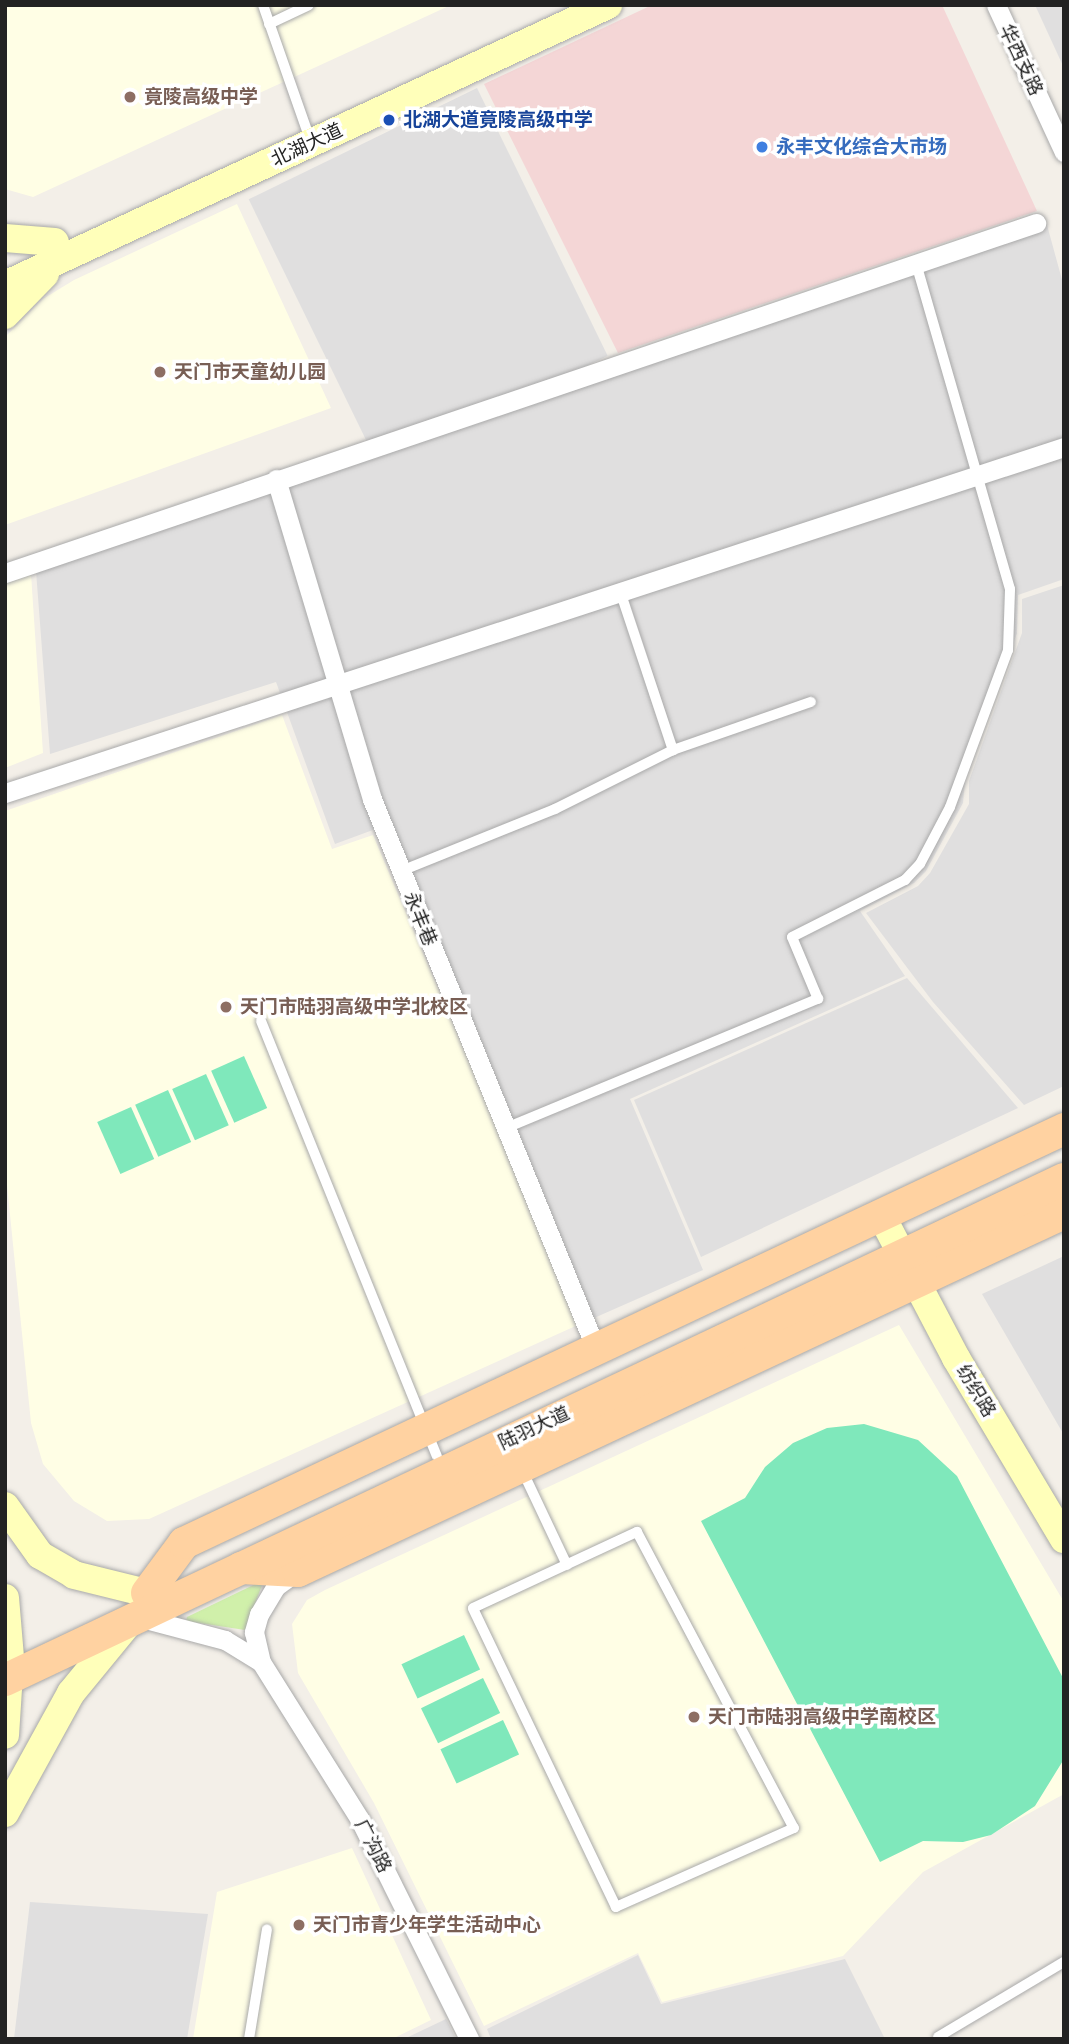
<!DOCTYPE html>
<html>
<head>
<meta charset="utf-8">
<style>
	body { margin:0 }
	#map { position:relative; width:1069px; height:2044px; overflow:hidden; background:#f3efe8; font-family:Ubuntu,"Noto Sans SC",sans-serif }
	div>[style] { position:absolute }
	.residential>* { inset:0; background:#e0dfdf; transform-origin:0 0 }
	.commercial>* { inset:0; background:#f4d6d6 }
	.education>* { inset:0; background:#fffee5 }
	.grass>* { inset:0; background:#d0f0aa }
	.pitch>* { inset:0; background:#7fe8bb; transform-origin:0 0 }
	.roads { filter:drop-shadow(0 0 2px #a9a9a9) drop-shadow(0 0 2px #a9a9a9) }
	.lane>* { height:10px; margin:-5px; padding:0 5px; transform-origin:5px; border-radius:5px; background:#fff }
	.street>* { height:19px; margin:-9.5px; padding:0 9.5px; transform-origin:9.5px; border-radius:9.5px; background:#fff }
	.secondary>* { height:28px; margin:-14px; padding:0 14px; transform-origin:14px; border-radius:14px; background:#ffffba }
	.primary>* { height:32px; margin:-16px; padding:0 16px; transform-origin:16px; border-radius:16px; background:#ffd2a1 }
	.dots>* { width:19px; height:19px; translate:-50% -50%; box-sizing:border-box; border:4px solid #fff; border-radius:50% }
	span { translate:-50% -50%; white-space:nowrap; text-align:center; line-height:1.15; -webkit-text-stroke:7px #fff; paint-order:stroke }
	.street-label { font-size:19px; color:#222 }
	.education-label { font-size:19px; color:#785e54; font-weight:700 }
	.left { translate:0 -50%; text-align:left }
	.transit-label { font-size:19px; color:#164399; font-weight:700 }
	.shop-label { font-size:19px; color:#366cbe; font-weight:700 }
	.frame { position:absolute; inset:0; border:7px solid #222; pointer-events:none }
</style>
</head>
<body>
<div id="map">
	<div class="residential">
		<div style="clip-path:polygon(1035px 5px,1064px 5px,1064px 68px)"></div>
		<div style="left:477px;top:88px;width:298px;height:254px;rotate:64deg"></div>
		<div style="clip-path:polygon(1047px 225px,1064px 287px,1064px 579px,1018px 595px,1017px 633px,965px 781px,963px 803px,926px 871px,914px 883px,860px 911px,905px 976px,630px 1099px,703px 1270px,594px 1318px,389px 824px,335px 844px,276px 682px,50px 754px,36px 571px)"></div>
		<div style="clip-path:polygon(1064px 585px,1064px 1086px,1024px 1105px,933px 1002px,866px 913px,918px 886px,930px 873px,969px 804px,969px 781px,1022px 633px,1022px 599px)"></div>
		<div style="clip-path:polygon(907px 978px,1018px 1108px,701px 1257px,634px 1100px)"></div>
		<div style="clip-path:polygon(1064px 1256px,1064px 1435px,982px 1294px)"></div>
		<div style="clip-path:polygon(30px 1902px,208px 1914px,187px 2039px,14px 2039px)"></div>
		<div style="clip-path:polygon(638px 1955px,661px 2004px,845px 1959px,885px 2039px,491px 2039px,487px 2029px)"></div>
		<div style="clip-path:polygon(446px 2019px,456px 2039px,404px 2039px)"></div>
	</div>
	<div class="commercial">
		<div style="clip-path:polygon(652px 5px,942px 5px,1037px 211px,618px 353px,484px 84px)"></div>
	</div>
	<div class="education">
		<div style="clip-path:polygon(5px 5px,451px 5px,33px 197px,5px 189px)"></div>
		<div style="clip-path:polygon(237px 204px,331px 408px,5px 525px,5px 337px,43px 299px,74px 280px)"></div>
		<div style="clip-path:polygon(31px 574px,43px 753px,5px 768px,5px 583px)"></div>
		<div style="clip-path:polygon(282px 715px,332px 849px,373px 835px,580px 1324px,149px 1519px,107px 1521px,74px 1501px,43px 1464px,31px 1423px,5px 1165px,5px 811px)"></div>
		<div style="clip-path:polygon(899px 1325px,1064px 1602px,1064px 1794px,923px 1872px,843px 1956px,662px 2002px,638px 1953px,484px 2026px,374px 1803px,298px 1673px,292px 1624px,307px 1600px,325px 1590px)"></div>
		<div style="clip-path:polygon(352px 1848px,431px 2020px,392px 2039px,193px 2039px,217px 1892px)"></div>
	</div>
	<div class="grass">
		<div style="clip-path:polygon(264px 1580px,245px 1630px,186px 1621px,187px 1617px)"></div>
	</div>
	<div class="pitch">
		<div style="left:244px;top:1056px;width:57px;height:36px;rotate:66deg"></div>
		<div style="left:206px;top:1074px;width:56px;height:37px;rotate:66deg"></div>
		<div style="left:168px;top:1090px;width:57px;height:36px;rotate:66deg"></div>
		<div style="left:131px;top:1107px;width:57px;height:37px;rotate:66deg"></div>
		<div style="clip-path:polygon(864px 1424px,918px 1440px,957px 1476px,1064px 1680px,1064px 1759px,1035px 1806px,991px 1835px,963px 1842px,923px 1841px,880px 1862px,701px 1521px,745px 1498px,765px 1467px,793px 1443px,827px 1428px)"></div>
		<div style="left:464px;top:1635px;width:38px;height:69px;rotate:65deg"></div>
		<div style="left:483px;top:1678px;width:39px;height:69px;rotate:64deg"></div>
		<div style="left:503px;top:1720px;width:38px;height:69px;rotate:65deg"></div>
	</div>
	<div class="roads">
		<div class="lane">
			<div style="left:263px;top:5px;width:142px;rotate:70.7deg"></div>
			<div style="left:269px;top:24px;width:44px;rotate:-25.4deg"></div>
			<div style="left:620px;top:591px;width:168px;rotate:71.6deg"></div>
			<div style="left:401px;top:871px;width:166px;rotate:-21.9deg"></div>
			<div style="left:555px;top:809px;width:132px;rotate:-26.6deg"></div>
			<div style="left:673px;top:750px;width:146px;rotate:-19.2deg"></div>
			<div style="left:261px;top:1021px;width:469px;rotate:68deg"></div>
			<div style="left:506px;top:1128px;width:338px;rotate:-22.5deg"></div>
			<div style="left:818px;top:999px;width:67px;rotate:-112.8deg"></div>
			<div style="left:792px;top:937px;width:127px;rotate:-26.8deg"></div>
			<div style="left:905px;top:880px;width:22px;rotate:-47deg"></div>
			<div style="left:920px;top:864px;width:64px;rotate:-62.2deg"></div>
			<div style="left:950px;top:807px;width:167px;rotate:-69.7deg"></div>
			<div style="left:1008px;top:650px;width:61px;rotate:-88.1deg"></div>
			<div style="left:1010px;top:589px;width:338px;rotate:-106.1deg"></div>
			<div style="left:522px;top:1470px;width:105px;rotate:64.7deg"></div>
			<div style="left:637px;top:1532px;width:335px;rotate:62.1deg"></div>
			<div style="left:794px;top:1828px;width:195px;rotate:156.1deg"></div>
			<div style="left:616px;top:1907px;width:331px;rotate:-115.6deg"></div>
			<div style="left:473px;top:1608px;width:181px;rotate:-24.9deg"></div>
			<div style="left:938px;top:2037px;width:147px;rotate:-30.8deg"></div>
			<div style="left:249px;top:2039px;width:111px;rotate:-80.7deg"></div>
		</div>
		<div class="street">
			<div style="left:996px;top:5px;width:162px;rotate:65.2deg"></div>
			<div style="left:276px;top:479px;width:334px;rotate:73.3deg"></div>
			<div style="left:372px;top:799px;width:594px;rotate:67.84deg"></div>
			<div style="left:5px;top:573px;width:1089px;rotate:-18.75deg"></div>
			<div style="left:5px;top:793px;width:1114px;rotate:-18.09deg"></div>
			<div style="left:297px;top:1571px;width:26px;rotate:144deg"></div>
			<div style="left:276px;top:1586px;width:33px;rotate:121deg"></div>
			<div style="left:259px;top:1614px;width:19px;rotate:106deg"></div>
			<div style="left:254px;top:1632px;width:31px;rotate:77deg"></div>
			<div style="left:261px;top:1662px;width:186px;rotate:57.9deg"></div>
			<div style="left:360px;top:1820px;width:245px;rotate:63.5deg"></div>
			<div style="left:138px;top:1617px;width:90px;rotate:14.8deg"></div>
			<div style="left:225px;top:1640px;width:42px;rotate:31.4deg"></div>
		</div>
		<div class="secondary">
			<div style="left:5px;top:238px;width:50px;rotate:4.6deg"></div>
			<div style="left:5px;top:285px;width:665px;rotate:-24.91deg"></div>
			<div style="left:5px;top:315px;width:57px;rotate:-45.7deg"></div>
			<div style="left:881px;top:1215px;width:161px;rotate:62.3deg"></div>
			<div style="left:956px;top:1358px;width:211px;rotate:59.2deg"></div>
			<div style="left:5px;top:1506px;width:60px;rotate:54.5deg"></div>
			<div style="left:40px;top:1555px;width:39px;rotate:30deg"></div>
			<div style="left:74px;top:1575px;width:75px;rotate:13.9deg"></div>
			<div style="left:5px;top:1598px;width:60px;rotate:85.2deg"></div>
			<div style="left:10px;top:1658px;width:77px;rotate:93.7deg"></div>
			<div style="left:5px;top:1813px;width:137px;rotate:-61.2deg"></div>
			<div style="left:71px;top:1693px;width:94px;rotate:-50.6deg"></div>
		</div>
		<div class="primary">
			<div style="left:241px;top:1568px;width:57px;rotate:3deg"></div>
			<div style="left:298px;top:1571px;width:846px;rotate:-25.05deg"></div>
			<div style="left:147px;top:1593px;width:62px;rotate:-53.5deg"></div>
			<div style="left:184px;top:1543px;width:973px;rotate:-25.19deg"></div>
			<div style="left:5px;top:1680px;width:1172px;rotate:-25.32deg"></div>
		</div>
	</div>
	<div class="dots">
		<div style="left:130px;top:97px;background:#8d6e63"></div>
		<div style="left:389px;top:120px;background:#1a4fb4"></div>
		<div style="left:762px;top:147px;background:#3f7fe0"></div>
		<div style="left:160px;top:372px;background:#8d6e63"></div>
		<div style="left:226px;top:1007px;background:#8d6e63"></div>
		<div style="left:694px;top:1717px;background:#8d6e63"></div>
		<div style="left:299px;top:1925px;background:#8d6e63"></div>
	</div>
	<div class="street-label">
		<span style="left:1021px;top:60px;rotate:65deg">华西支路</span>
		<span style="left:307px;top:145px;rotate:-25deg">北湖大道</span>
		<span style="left:420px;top:919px;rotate:68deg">永丰巷</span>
		<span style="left:976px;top:1391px;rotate:59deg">纺织路</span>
		<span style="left:534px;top:1428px;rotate:-25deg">陆羽大道</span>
		<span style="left:373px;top:1846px;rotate:63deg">广沟路</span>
	</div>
	<div class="education-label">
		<span class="left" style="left:144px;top:97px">竟陵高级中学</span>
		<span class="left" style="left:174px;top:372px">天门市天童幼儿园</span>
		<span class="left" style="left:240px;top:1007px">天门市陆羽高级中学北校区</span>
		<span class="left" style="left:708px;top:1717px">天门市陆羽高级中学南校区</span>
		<span class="left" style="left:313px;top:1925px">天门市青少年学生活动中心</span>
	</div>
	<div class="transit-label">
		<span class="left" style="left:403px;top:120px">北湖大道竟陵高级中学</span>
	</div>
	<div class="shop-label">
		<span class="left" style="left:776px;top:147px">永丰文化综合大市场</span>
	</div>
	<div class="frame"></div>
</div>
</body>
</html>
